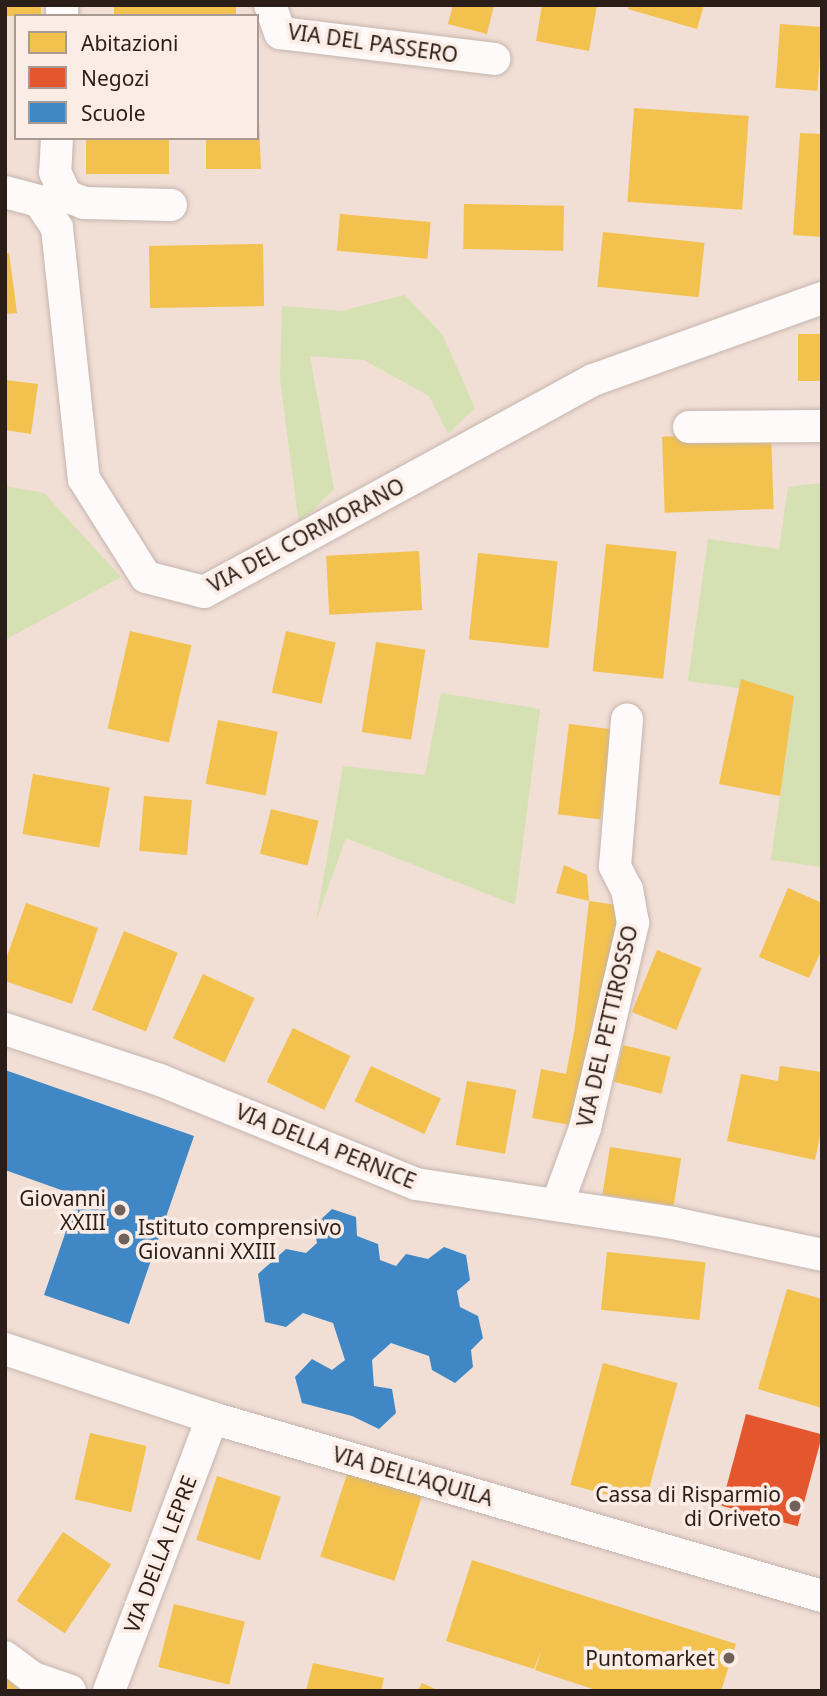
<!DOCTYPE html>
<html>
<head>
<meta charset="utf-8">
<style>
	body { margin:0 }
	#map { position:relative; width:827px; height:1696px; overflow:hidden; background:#f1ded5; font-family:"Noto Sans",sans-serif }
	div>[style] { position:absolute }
	.green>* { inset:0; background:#d5e1b2 }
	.homes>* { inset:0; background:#f2c14e; transform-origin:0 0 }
	.shops>* { inset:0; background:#e4572e; transform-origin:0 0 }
	.schools>* { inset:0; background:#3f88c5 }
	.roads { filter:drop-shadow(0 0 2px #c4b5ad) drop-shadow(0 0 2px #c4b5ad) }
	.minor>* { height:32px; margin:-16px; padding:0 16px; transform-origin:16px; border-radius:16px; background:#fdfaf9 }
	.dots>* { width:19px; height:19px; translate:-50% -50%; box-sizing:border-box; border:4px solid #fbece5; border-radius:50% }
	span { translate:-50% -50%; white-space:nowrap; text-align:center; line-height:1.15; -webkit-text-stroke:7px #fbece5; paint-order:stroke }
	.street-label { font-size:21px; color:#2b1e18 }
	.poi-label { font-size:21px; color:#2b1e18 }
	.right { translate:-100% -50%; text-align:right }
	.left { translate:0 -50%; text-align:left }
	.frame { position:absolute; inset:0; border:7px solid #2b1e18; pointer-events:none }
	.legend { position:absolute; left:14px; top:14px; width:245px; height:126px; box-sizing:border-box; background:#fbece5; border:2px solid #a89a93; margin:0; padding:9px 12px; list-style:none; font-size:21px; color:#2b1e18 }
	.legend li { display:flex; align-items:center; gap:14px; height:35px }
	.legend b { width:35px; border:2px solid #a89a93 }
</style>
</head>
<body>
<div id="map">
	<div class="green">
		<div style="clip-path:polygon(405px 295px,442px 334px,475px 408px,448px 434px,429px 396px,364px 360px,310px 356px,334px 489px,299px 525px,280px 379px,282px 306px,342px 311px)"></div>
		<div style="clip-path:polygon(822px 483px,822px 867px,771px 860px,794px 696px,688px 681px,708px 539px,779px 549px,788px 487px)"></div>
		<div style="clip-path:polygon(5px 486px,44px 493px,121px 577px,5px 640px)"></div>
		<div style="clip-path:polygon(441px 693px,540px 709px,515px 905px,346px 838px,316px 921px,343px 766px,425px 775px)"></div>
	</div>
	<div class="homes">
		<div style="left:5px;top:5px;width:36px;height:11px"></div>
		<div style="left:114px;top:5px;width:122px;height:11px"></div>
		<div style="clip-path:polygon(453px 5px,494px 5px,487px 34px,448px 24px)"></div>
		<div style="clip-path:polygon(542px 5px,597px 5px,589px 51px,536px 41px)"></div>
		<div style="clip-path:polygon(629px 5px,704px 5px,697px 29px,628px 9px)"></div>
		<div style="left:780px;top:24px;width:42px;height:64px;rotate:4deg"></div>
		<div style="clip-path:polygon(257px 73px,261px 169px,206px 169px,206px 138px,257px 138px)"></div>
		<div style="left:634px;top:108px;width:115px;height:94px;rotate:4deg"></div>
		<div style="clip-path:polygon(800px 133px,822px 134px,822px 237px,793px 235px)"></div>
		<div style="left:86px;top:138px;width:83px;height:36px"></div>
		<div style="left:464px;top:204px;width:100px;height:45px;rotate:1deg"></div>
		<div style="left:340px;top:214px;width:91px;height:37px;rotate:5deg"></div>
		<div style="left:603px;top:232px;width:102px;height:55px;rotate:6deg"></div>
		<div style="left:263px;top:244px;width:62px;height:114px;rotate:89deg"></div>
		<div style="clip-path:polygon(5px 253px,9px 253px,17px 313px,5px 314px)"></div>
		<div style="left:798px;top:334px;width:24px;height:47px"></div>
		<div style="clip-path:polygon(5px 380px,38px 384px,31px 434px,5px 430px)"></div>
		<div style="left:771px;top:433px;width:76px;height:109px;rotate:88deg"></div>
		<div style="left:606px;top:544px;width:71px;height:128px;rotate:6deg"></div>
		<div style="left:419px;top:551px;width:59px;height:93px;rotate:87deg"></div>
		<div style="left:478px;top:553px;width:80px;height:87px;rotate:6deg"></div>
		<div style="left:130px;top:631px;width:63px;height:100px;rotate:13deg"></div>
		<div style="left:286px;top:631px;width:51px;height:63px;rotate:13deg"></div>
		<div style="left:376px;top:642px;width:50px;height:91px;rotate:9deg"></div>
		<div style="clip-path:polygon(741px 679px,794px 696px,780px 796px,719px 784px)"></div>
		<div style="left:218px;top:720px;width:61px;height:65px;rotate:11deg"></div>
		<div style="left:569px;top:724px;width:43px;height:91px;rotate:7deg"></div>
		<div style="left:33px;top:774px;width:78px;height:61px;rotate:10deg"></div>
		<div style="left:144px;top:796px;width:48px;height:55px;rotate:5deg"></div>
		<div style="left:271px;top:809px;width:49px;height:46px;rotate:14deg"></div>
		<div style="clip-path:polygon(564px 865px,587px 875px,589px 901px,624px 906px,581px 1127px,532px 1118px,541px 1069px,566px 1074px,575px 1027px,589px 901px,556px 893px)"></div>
		<div style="clip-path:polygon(788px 888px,822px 903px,822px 949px,809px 978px,759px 957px)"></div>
		<div style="clip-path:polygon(26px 903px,98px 928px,72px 1004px,5px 981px,5px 962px)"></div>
		<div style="left:124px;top:931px;width:58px;height:85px;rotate:22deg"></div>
		<div style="left:657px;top:950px;width:48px;height:67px;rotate:22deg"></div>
		<div style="left:203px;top:974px;width:57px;height:71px;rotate:25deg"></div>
		<div style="left:293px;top:1028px;width:64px;height:60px;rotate:26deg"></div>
		<div style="left:623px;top:1045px;width:49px;height:38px;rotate:14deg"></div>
		<div style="left:371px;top:1066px;width:77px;height:39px;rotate:25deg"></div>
		<div style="clip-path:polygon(780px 1066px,822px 1072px,822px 1125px,815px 1160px,727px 1141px,741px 1074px,778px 1081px)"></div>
		<div style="left:467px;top:1081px;width:50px;height:65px;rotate:10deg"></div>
		<div style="left:610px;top:1147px;width:72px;height:48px;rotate:9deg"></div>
		<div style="left:607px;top:1252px;width:99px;height:58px;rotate:6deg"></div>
		<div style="clip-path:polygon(787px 1289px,822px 1299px,822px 1408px,758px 1389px)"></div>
		<div style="left:603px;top:1363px;width:77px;height:126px;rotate:15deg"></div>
		<div style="left:90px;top:1433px;width:58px;height:68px;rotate:13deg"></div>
		<div style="left:348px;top:1471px;width:78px;height:90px;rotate:18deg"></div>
		<div style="left:217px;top:1476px;width:67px;height:67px;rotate:18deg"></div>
		<div style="left:63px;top:1532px;width:58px;height:83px;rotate:34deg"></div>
		<div style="clip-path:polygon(472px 1560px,736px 1644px,721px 1691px,599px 1691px,535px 1670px,542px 1648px,534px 1669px,446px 1641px)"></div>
		<div style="left:174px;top:1604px;width:73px;height:65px;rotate:14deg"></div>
		<div style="clip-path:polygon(313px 1663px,384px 1678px,381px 1691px,306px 1691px)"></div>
		<div style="clip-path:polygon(5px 1677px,21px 1691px,5px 1691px)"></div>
		<div style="clip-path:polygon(422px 1683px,440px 1691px,418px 1691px)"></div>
	</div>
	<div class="shops">
		<div style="left:746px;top:1414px;width:79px;height:95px;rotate:15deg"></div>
	</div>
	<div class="schools">
		<div style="clip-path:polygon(5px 1070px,194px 1136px,129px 1324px,44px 1295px,78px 1196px,5px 1170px)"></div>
		<div style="clip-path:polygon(332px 1209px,356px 1217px,357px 1236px,378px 1244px,380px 1260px,396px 1266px,406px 1254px,428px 1259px,444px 1247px,466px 1255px,470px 1280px,457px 1291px,460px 1307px,478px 1316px,483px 1338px,471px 1350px,473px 1367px,455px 1383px,432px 1370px,429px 1356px,391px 1343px,372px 1360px,374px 1386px,392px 1389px,396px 1413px,379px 1429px,352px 1416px,302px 1403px,295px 1377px,312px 1359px,332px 1370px,345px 1360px,333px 1323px,303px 1313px,286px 1327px,265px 1322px,258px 1274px,286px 1249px,306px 1253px,317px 1243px,314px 1226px)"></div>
	</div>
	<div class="roads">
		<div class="minor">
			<div style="left:270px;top:5px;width:30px;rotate:70deg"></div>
			<div style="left:280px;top:33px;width:216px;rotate:6.9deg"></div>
			<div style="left:62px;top:16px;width:11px;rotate:-90deg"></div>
			<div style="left:57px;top:138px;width:34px;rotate:93deg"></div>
			<div style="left:55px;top:172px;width:26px;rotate:65deg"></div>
			<div style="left:66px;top:196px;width:19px;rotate:21deg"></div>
			<div style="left:84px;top:203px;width:87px;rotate:1.3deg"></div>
			<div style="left:5px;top:192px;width:35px;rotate:15deg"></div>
			<div style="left:39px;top:201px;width:32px;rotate:56deg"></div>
			<div style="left:57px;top:228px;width:252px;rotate:83.9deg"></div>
			<div style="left:84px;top:479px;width:116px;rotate:57.7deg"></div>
			<div style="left:146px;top:577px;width:60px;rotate:14.5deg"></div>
			<div style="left:204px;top:592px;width:443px;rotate:-28.6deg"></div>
			<div style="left:593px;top:380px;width:243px;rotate:-19.7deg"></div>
			<div style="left:689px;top:427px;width:133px;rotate:-0.4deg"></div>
			<div style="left:5px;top:1029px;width:163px;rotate:18.2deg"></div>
			<div style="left:160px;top:1080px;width:276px;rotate:22.1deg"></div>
			<div style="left:416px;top:1184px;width:260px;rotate:8.6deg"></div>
			<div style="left:673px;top:1223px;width:152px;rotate:12.1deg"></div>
			<div style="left:557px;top:1205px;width:82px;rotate:-70deg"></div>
			<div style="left:585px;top:1128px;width:211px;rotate:-76.8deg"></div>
			<div style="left:633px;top:923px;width:34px;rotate:-100deg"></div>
			<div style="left:627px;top:890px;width:27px;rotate:-117deg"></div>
			<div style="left:615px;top:866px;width:147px;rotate:-85.3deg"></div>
			<div style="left:5px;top:1349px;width:218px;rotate:18.4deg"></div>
			<div style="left:212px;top:1418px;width:635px;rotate:16.27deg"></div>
			<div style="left:5px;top:1657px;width:35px;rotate:37deg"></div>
			<div style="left:33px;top:1678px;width:39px;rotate:19deg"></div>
			<div style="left:109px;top:1691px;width:292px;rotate:-69.3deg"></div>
		</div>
	</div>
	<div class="dots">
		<div style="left:120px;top:1210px;background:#70615a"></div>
		<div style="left:124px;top:1239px;background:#70615a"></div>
		<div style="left:795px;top:1506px;background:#70615a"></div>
		<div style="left:729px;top:1658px;background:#70615a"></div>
	</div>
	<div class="street-label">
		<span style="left:373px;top:43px;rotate:8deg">VIA DEL PASSERO</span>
		<span style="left:306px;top:535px;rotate:-28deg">VIA DEL CORMORANO</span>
		<span style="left:607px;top:1026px;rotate:-77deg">VIA DEL PETTIROSSO</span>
		<span style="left:326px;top:1146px;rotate:22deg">VIA DELLA PERNICE</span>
		<span style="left:413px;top:1476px;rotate:16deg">VIA DELL'AQUILA</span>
		<span style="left:160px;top:1554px;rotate:-69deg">VIA DELLA LEPRE</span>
	</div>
	<div class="poi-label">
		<span class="right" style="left:106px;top:1210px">Giovanni<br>XXIII</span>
		<span class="left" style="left:138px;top:1239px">Istituto comprensivo<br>Giovanni XXIII</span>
		<span class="right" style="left:781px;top:1506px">Cassa di Risparmio<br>di Oriveto</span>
		<span class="right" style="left:715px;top:1658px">Puntomarket</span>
	</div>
	<div class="frame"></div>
	<ul class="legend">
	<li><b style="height:19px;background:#f2c14e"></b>Abitazioni</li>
	<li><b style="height:19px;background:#e4572e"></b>Negozi</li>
	<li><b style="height:19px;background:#3f88c5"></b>Scuole</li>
	</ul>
</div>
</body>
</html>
